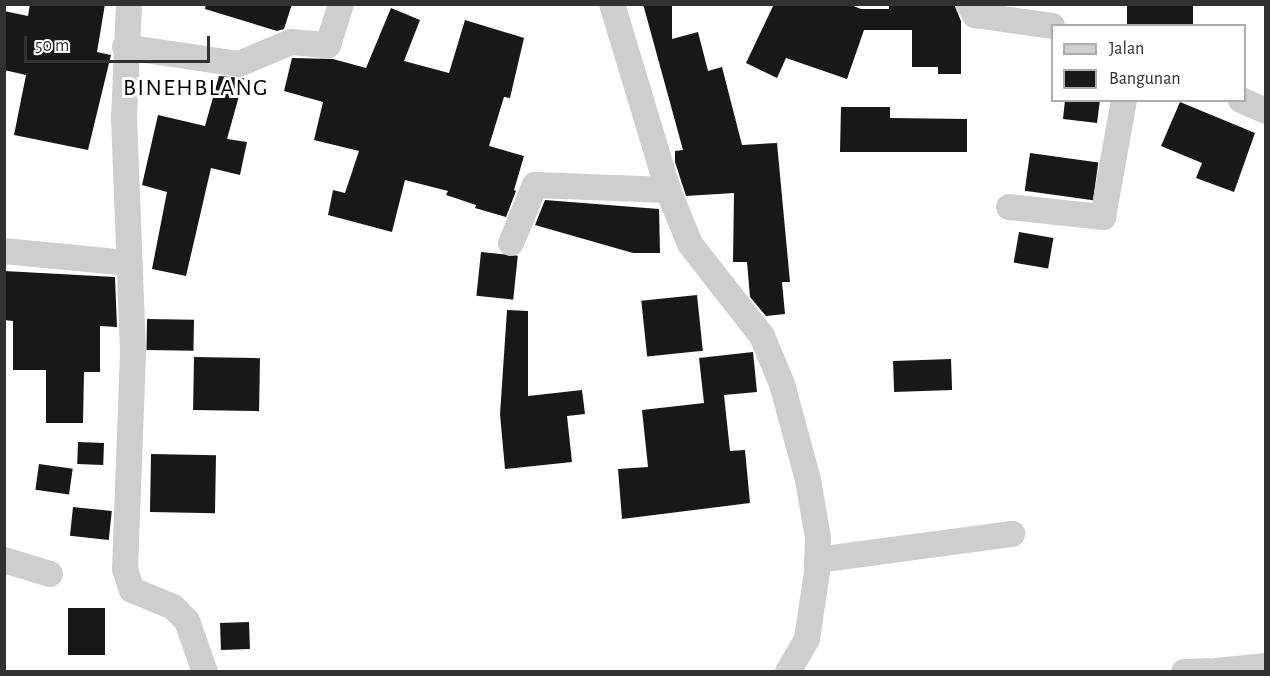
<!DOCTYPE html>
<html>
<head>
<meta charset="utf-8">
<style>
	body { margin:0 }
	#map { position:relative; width:1270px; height:676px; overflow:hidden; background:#fff; font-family:"Alegreya Sans",sans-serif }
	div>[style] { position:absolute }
	.building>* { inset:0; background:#181818; transform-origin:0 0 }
	.minor>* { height:26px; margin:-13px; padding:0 13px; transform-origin:13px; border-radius:13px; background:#cecece }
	span { translate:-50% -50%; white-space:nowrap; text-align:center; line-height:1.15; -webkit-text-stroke:6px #fff; paint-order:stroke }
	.quarter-label { font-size:24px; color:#000; letter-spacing:1.5px }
	.frame { position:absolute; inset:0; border:6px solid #313131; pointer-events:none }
	.legend { position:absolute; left:1051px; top:24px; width:195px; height:78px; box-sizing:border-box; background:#fff; border:2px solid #adadad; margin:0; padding:8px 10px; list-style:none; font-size:18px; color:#313131 }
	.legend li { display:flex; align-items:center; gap:12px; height:30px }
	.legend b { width:30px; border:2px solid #adadad }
	.scale { position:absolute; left:24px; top:36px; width:186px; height:27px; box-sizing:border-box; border:3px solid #313131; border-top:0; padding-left:8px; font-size:18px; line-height:21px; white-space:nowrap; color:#313131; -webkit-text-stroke:4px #fff; paint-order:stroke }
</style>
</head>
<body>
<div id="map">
	<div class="building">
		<div style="clip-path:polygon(30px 4px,105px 4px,97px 52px,111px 55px,88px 150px,14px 135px,26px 75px,4px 70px,4px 11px,28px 16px)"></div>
		<div style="clip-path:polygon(206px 4px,292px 4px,284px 29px,277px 31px,205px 9px)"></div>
		<div style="clip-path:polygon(643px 4px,672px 4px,672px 39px,698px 32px,708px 71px,722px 67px,742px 145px,777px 143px,790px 282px,782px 282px,785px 314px,766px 316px,750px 297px,747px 262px,733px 262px,734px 193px,686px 196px,675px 162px,675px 151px,683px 150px)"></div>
		<div style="clip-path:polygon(774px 4px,848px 4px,861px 9px,889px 9px,889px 4px,954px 4px,961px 21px,961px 74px,938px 74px,938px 67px,912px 67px,912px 30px,864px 30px,847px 79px,786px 58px,777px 78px,746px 63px)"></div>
		<div style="left:1127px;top:4px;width:66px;height:20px"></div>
		<div style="clip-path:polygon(391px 8px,420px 20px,404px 61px,449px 73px,465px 20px,524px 38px,510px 98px,504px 97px,489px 146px,524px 156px,514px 190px,516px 191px,506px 217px,475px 208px,476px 205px,446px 195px,448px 191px,405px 180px,392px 232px,328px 215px,333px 190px,345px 193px,359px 151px,314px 140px,323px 102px,284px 91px,292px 58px,333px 59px,366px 68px)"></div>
		<div style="clip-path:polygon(219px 76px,244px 78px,227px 139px,247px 142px,240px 175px,211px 168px,186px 276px,152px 269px,167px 192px,142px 185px,158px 115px,205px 126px)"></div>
		<div style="clip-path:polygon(1065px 100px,1100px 100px,1097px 123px,1063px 119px)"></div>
		<div style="clip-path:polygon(1180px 102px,1255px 133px,1234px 192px,1196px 178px,1202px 163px,1161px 146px)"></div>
		<div style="clip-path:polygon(841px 107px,890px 107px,890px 118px,967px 119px,967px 152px,840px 152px)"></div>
		<div style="left:1030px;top:153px;width:69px;height:38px;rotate:8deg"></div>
		<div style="clip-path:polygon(545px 200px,659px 209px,660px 253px,633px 253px,535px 225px)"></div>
		<div style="left:1019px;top:232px;width:35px;height:31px;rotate:10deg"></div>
		<div style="left:481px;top:252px;width:37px;height:44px;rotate:6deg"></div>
		<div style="clip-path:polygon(4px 271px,115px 277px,117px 327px,100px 326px,100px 372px,84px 372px,83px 423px,46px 423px,46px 370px,13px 370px,13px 321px,4px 320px)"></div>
		<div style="left:697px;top:295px;width:56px;height:56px;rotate:84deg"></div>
		<div style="clip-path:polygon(507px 310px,528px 311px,528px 396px,582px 390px,585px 414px,567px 416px,572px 462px,505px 469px,500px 414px)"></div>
		<div style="left:147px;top:319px;width:47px;height:31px;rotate:1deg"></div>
		<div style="clip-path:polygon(753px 352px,757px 392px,724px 395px,730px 451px,745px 450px,750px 503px,622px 519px,618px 469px,648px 467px,642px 410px,704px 403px,699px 358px)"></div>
		<div style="left:194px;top:357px;width:66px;height:53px;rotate:1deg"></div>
		<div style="left:951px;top:359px;width:31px;height:58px;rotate:88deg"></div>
		<div style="left:78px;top:442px;width:26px;height:22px;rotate:2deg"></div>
		<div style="left:151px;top:454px;width:65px;height:58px;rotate:1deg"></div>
		<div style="left:39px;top:464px;width:34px;height:26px;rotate:8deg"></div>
		<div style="left:73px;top:507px;width:39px;height:29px;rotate:6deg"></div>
		<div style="left:68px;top:608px;width:37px;height:47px"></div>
		<div style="left:249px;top:622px;width:27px;height:29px;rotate:88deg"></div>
	</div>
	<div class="minor">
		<div style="left:129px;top:4px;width:113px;rotate:92.5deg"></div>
		<div style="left:124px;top:117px;width:235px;rotate:87.8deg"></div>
		<div style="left:133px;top:352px;width:217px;rotate:92.1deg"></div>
		<div style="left:125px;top:569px;width:22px;rotate:72deg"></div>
		<div style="left:132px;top:590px;width:44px;rotate:22.5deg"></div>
		<div style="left:173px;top:607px;width:20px;rotate:45deg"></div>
		<div style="left:187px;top:621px;width:54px;rotate:70.6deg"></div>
		<div style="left:612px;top:4px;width:194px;rotate:73.2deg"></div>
		<div style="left:668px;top:190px;width:58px;rotate:67.8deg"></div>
		<div style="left:690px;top:244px;width:117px;rotate:52deg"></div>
		<div style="left:762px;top:336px;width:52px;rotate:67.4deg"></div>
		<div style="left:782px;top:384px;width:99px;rotate:74.8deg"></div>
		<div style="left:808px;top:480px;width:59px;rotate:80.2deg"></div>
		<div style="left:818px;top:538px;width:34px;rotate:92deg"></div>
		<div style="left:817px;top:572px;width:68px;rotate:98.5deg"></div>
		<div style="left:807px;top:639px;width:38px;rotate:120deg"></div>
		<div style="left:969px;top:4px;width:13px;rotate:61deg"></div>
		<div style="left:975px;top:15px;width:78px;rotate:8.1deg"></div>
		<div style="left:125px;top:47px;width:115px;rotate:8.5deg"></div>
		<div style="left:239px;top:64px;width:56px;rotate:-22.9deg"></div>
		<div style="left:291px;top:42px;width:37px;rotate:5deg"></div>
		<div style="left:328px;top:45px;width:43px;rotate:-72.4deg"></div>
		<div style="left:1241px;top:100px;width:27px;rotate:24deg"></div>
		<div style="left:1009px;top:207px;width:95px;rotate:6.1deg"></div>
		<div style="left:1103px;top:217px;width:119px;rotate:-79.8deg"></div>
		<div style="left:511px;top:243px;width:63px;rotate:-67.5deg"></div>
		<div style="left:535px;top:185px;width:133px;rotate:2.2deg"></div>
		<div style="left:4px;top:251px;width:126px;rotate:5.5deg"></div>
		<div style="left:4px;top:560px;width:48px;rotate:16.9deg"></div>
		<div style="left:817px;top:560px;width:197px;rotate:-7.6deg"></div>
		<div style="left:1184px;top:672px;width:23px;rotate:-2deg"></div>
		<div style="left:1207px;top:672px;width:59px;rotate:-5.8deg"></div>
	</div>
	<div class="quarter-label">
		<span style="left:196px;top:89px">BINEHBLANG</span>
	</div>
	<div class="frame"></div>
	<ul class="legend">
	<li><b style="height:8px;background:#cecece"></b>Jalan</li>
	<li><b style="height:16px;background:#181818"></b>Bangunan</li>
	</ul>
	<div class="scale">50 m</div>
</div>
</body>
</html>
